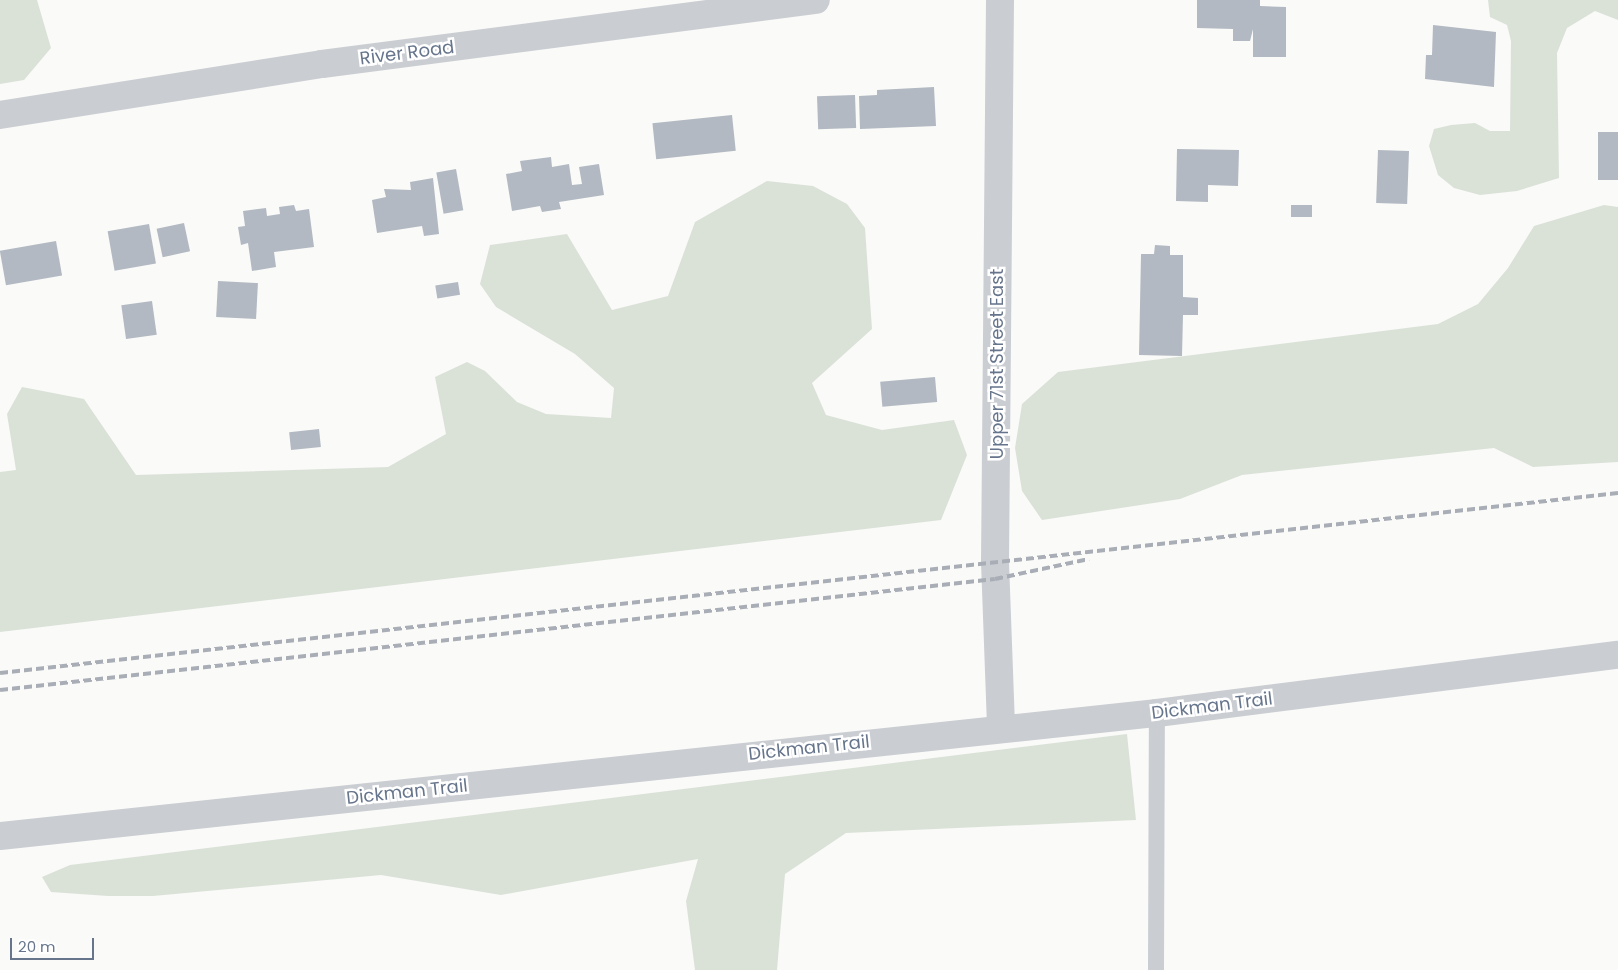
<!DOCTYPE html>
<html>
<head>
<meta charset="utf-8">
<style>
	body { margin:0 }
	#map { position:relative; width:1618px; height:970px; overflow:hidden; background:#fafaf8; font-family:Poppins,sans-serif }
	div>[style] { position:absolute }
	.green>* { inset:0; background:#dae2d8 }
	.building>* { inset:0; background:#b2b9c2; transform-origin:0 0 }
	.service>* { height:16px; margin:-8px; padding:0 8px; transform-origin:8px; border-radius:8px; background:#cacdd2 }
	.minor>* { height:28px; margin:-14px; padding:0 14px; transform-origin:14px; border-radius:14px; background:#cacdd2 }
	.tertiary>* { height:28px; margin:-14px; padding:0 14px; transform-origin:14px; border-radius:14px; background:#cacdd2 }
	.rail>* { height:4px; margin-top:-2px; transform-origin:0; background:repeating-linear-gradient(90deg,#a9aeb6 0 8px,transparent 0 12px) }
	span { translate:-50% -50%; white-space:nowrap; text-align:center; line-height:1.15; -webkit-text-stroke:5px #fff; paint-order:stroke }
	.street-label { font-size:18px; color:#66758c }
	.scale { position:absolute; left:10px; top:938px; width:84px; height:22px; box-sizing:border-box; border:2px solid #66758c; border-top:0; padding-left:6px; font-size:15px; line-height:18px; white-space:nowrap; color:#66758c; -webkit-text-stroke:4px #fff; paint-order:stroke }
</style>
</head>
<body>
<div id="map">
	<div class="green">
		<div style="clip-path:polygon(0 0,37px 0,51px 48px,24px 80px,0 84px)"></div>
		<div style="clip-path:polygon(1488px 0,1618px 0,1618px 20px,1595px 11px,1567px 28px,1557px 53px,1559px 178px,1517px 191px,1480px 195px,1454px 188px,1438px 175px,1429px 146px,1434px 129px,1451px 125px,1475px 123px,1490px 131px,1510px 131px,1511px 41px,1507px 25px,1490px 17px)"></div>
		<div style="clip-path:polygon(767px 181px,813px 186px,847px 204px,865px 228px,872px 329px,812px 383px,826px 415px,882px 430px,954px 420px,967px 455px,941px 520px,0 632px,0 472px,16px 470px,7px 414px,22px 387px,84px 399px,136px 475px,388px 467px,446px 434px,435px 377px,467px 362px,485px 371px,517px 402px,546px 414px,611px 418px,614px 388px,575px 354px,496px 307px,480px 284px,490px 245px,567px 234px,612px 310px,668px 296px,695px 222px)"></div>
		<div style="clip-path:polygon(1604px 205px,1618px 207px,1618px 462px,1533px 467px,1494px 448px,1242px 475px,1180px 499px,1042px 520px,1022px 491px,1015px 448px,1022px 404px,1058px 372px,1438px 324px,1478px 304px,1508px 268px,1534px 226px)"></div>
		<div style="clip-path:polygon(1127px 734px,1136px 820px,846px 833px,785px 874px,777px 970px,695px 970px,686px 901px,698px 859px,501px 895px,381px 875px,153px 896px,108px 896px,51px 892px,42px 877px,70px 865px)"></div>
	</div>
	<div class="building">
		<div style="clip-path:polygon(1197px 0,1260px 0,1260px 6px,1286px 7px,1286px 57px,1253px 57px,1253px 29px,1250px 41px,1233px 41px,1233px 29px,1197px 28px)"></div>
		<div style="clip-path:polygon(1433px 25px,1496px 32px,1494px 87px,1425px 79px,1426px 55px,1432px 55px)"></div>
		<div style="clip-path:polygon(934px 87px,936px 126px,860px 129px,859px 96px,877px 95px,877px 90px)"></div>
		<div style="left:855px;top:95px;width:33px;height:38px;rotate:88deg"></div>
		<div style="left:732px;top:115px;width:36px;height:80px;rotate:84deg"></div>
		<div style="left:1618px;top:132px;width:48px;height:20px;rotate:90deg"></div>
		<div style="clip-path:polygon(1177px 149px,1239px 150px,1238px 186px,1208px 185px,1208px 202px,1176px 201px)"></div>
		<div style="left:1378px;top:150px;width:31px;height:53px;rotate:2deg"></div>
		<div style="clip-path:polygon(551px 157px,552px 167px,569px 164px,572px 185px,582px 184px,579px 167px,599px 164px,604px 195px,559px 202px,561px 209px,542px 212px,540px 206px,512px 211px,506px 174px,522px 171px,520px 161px)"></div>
		<div style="left:456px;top:169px;width:42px;height:20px;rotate:80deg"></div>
		<div style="clip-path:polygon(433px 178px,439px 234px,424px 236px,422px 226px,377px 233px,372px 200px,386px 197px,384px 189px,411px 190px,410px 182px)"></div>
		<div style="clip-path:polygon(294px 205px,296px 211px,309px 209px,314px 247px,274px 252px,276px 267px,252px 271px,248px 243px,241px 245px,238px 227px,245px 226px,243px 211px,266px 208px,267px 216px,280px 214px,279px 207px)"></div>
		<div style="left:1291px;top:205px;width:21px;height:12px"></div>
		<div style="left:184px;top:223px;width:29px;height:28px;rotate:78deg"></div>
		<div style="left:149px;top:224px;width:40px;height:42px;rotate:80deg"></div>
		<div style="left:56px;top:241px;width:35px;height:57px;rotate:80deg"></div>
		<div style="clip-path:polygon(1155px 245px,1170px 246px,1170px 255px,1183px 255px,1183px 297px,1198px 298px,1198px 315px,1183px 315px,1182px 356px,1139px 355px,1141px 254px,1154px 254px)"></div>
		<div style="left:218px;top:281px;width:40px;height:36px;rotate:3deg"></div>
		<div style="left:458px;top:282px;width:13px;height:23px;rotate:81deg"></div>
		<div style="left:152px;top:301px;width:34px;height:31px;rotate:82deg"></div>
		<div style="left:935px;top:377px;width:25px;height:55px;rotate:85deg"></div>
		<div style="left:319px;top:429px;width:18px;height:30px;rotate:84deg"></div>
	</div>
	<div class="service">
		<div style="left:1156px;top:970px;width:257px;rotate:-89.8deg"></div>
	</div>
	<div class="minor">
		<div style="left:1000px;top:0;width:562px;rotate:90.51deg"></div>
		<div style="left:995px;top:562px;width:166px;rotate:87.9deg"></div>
		<div style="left:0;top:115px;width:326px;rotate:-9deg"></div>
		<div style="left:322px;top:64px;width:498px;rotate:-7.4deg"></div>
	</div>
	<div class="tertiary">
		<div style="left:0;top:836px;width:1164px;rotate:-6.07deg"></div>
		<div style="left:1157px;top:713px;width:465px;rotate:-7.2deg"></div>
	</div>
	<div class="rail">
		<div style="left:0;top:673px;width:1628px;rotate:-6.35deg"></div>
		<div style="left:0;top:690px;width:1001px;rotate:-6.37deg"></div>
		<div style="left:995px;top:579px;width:96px;rotate:-12deg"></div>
	</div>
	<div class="street-label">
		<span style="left:407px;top:53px;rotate:-7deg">River Road</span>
		<span style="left:997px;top:364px;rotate:-90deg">Upper 71st Street East</span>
		<span style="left:1212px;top:706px;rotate:-7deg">Dickman Trail</span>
		<span style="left:809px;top:748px;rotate:-6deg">Dickman Trail</span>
		<span style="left:407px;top:792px;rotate:-6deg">Dickman Trail</span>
	</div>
	<div class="scale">20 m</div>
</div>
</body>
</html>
